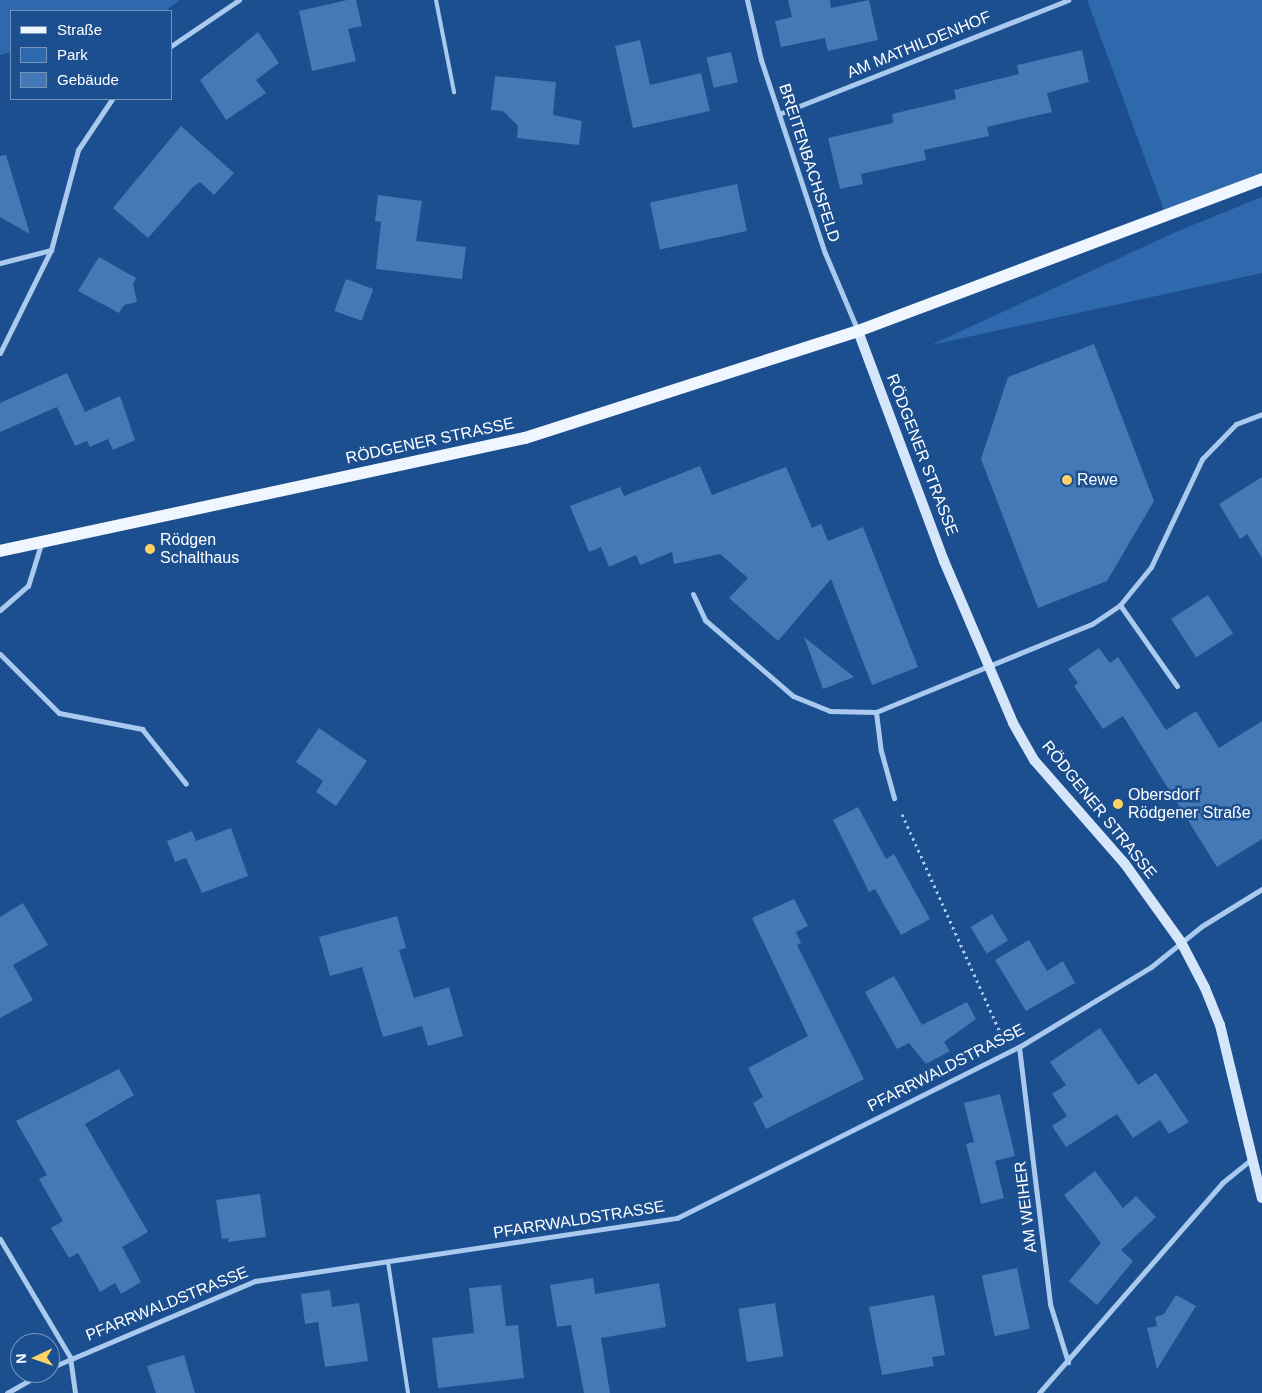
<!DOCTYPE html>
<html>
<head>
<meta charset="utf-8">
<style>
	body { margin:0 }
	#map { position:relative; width:1262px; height:1393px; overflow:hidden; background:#1b4f8f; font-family:Helvetica,sans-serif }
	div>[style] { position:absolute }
	.green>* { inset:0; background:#2e69ad }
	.building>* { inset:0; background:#4478b7; transform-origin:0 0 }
	.path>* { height:3px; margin-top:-1.5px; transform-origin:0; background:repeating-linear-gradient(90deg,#a9c9ee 0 2.5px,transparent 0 6.5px) }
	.service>* { height:4px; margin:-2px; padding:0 2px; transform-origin:2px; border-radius:2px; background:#a9c9ee }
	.minor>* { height:5px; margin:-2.5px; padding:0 2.5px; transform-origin:2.5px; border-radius:2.5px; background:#a9c9ee }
	.secondary>* { height:10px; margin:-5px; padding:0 5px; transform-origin:5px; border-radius:5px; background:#d6e6fa }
	.primary>* { height:12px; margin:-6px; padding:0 6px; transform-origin:6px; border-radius:6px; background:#f0f6ff }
	.dots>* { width:14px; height:14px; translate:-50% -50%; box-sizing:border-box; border:2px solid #1b4f8f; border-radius:50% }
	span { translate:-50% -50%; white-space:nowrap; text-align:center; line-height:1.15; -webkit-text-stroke:5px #1b4f8f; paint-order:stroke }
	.street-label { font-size:16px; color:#fff }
	.poi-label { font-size:16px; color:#fff }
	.left { translate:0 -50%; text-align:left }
	.legend { position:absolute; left:10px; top:10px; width:162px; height:90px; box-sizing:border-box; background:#1b4f8f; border:1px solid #7695bc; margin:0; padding:6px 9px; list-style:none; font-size:15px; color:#fff }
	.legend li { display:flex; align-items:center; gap:10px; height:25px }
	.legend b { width:25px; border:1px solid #7695bc }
	.north { position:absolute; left:10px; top:1333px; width:50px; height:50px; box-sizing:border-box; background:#1b4f8f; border:1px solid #7695bc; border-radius:50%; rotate:267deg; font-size:14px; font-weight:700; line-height:20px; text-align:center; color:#fff }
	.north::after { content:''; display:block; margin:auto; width:18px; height:22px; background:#ffd166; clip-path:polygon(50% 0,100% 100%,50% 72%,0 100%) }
</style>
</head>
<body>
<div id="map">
	<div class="green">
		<div style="clip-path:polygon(0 0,180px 0,165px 11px,11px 11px,11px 52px,0 55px)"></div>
		<div style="clip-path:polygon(1087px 0,1262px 0,1262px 179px,1165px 213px)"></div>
		<div style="clip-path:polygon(1262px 197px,1262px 273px,931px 345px,1178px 231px)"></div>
	</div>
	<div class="building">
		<div style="clip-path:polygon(347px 0,356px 0,362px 26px,348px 29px,356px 61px,312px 71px,299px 11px)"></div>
		<div style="clip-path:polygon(788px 0,830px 0,831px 8px,869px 0,878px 40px,828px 51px,825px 38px,781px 47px,775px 21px,792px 17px)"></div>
		<div style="clip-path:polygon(258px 32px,279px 63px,256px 80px,266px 93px,226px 120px,200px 80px)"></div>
		<div style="clip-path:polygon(640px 40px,650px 85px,701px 73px,710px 111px,633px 128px,615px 46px)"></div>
		<div style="clip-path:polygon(1082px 50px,1089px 82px,1047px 93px,1052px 112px,987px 127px,989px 136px,924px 150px,926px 160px,861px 174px,863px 184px,840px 189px,828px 138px,893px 123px,892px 114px,956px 99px,954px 90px,1019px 74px,1017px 65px)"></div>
		<div style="left:731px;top:52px;width:31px;height:25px;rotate:77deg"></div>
		<div style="clip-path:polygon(495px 76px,556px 82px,553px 115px,582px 121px,579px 145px,517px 138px,518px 126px,503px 111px,491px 110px)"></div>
		<div style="clip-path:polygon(181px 126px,234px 173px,214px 195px,200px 182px,194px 186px,148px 238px,113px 208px)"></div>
		<div style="clip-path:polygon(6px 155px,30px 234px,0 217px,0 156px)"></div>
		<div style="left:737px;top:184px;width:48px;height:89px;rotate:78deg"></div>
		<div style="clip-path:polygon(378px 195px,422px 201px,416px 241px,466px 247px,462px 279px,376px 269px,381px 222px,375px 221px)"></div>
		<div style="clip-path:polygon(99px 257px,136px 278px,133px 284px,137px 302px,124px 305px,119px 313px,78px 291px)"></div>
		<div style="left:346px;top:279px;width:29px;height:34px;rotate:20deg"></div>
		<div style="clip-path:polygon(1094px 344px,1154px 501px,1107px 581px,1038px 608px,981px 459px,1008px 377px)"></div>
		<div style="clip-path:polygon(67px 373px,85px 412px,120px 396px,135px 440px,113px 450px,108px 439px,90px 447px,87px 441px,75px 446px,57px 407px,0 432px,0 403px)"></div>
		<div style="clip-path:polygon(700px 466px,712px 495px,786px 467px,812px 528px,821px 524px,828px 541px,863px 527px,918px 667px,872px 685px,831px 579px,778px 641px,729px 598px,748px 578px,720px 554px,674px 564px,672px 552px,640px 565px,636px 555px,609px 567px,601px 547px,589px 552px,570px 506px,620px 487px,624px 496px)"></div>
		<div style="clip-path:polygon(1262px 477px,1262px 558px,1247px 534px,1240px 539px,1219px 504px)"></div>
		<div style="left:1208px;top:595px;width:46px;height:44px;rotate:57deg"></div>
		<div style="clip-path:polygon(804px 637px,854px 677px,823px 689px)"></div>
		<div style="clip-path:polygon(1099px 648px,1110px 663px,1118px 657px,1166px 730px,1196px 711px,1219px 748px,1262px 721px,1262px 839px,1217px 867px,1123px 716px,1103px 729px,1074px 686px,1078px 683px,1068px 669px)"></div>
		<div style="clip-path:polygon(319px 728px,367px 761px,336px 806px,316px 792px,323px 781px,296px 762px)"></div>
		<div style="clip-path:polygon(858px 807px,886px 859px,894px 854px,930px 919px,901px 935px,875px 889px,869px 892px,833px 820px)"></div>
		<div style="clip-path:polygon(231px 828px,248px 876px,202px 893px,186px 858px,175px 862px,167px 841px,192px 831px,196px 841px)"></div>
		<div style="clip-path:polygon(794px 899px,808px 926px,796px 932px,801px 943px,797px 945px,864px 1079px,766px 1129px,753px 1103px,763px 1097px,748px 1068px,808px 1036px,752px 918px)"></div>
		<div style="clip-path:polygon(23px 903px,48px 945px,13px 965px,33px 1000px,0 1018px,0 917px)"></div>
		<div style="left:992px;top:914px;width:31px;height:25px;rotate:59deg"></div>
		<div style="clip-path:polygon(397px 916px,406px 948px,399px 950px,414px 998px,449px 987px,463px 1036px,428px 1046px,422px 1026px,383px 1037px,362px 967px,330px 976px,319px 937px)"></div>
		<div style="clip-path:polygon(1029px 940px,1047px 971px,1063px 961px,1075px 983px,1026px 1011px,995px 960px)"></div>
		<div style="clip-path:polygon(894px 976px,922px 1025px,967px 1002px,976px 1019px,944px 1042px,950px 1051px,926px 1064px,909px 1043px,897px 1049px,865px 992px)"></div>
		<div style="clip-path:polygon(1100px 1028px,1138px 1085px,1156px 1073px,1189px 1122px,1169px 1134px,1160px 1120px,1133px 1138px,1117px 1114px,1066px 1147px,1052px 1126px,1067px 1116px,1052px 1094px,1066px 1085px,1050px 1062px)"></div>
		<div style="clip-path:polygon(119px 1069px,134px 1095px,85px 1124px,148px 1232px,122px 1247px,141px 1282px,121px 1294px,115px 1283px,100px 1292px,78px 1253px,69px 1258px,51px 1228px,63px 1221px,39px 1179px,47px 1175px,16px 1121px)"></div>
		<div style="clip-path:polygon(1000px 1094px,1015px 1156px,995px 1161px,1004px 1198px,981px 1204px,966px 1144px,974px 1142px,964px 1103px)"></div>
		<div style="clip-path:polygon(1095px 1171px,1123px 1208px,1136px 1196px,1156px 1217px,1121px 1250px,1133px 1261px,1097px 1305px,1069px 1281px,1101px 1243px,1064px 1195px)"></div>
		<div style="clip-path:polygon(260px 1194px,266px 1237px,228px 1242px,229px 1238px,222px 1239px,216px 1200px)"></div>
		<div style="left:1017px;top:1268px;width:62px;height:36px;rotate:78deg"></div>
		<div style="clip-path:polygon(593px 1278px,595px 1294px,659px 1283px,666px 1327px,601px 1338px,610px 1393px,584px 1393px,571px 1325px,557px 1327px,550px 1285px)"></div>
		<div style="clip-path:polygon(501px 1285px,506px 1326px,518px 1325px,524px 1378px,438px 1388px,432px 1338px,474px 1333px,469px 1288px)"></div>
		<div style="clip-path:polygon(330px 1290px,332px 1307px,359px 1303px,368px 1361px,325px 1367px,318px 1322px,305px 1324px,301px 1294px)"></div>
		<div style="clip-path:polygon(934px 1295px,945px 1355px,932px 1357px,934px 1366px,882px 1375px,869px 1307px)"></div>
		<div style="clip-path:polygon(1176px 1295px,1196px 1306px,1157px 1369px,1147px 1328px,1157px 1326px,1155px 1317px,1164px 1314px)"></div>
		<div style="left:775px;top:1303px;width:54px;height:37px;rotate:81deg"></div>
		<div style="clip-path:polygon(184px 1355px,195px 1393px,156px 1393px,147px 1366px)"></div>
	</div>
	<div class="path">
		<div style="left:902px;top:814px;width:243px;rotate:65.8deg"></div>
	</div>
	<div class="service">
		<div style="left:436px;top:0;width:94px;rotate:78.9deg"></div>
		<div style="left:388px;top:1262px;width:133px;rotate:81.3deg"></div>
	</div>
	<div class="minor">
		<div style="left:747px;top:0;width:62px;rotate:76.9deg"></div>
		<div style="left:761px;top:60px;width:203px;rotate:71.7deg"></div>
		<div style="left:825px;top:253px;width:85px;rotate:67.1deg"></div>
		<div style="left:171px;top:46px;width:82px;rotate:-34.1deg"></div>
		<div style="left:779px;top:114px;width:311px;rotate:-21.5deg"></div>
		<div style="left:0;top:263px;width:53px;rotate:-14.3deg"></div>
		<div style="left:0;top:353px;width:115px;rotate:-63.7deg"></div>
		<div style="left:51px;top:250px;width:104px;rotate:-74.9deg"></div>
		<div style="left:78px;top:150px;width:61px;rotate:-56.3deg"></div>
		<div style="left:693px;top:594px;width:29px;rotate:65deg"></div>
		<div style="left:705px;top:620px;width:116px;rotate:40.8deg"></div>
		<div style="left:793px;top:696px;width:40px;rotate:22deg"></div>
		<div style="left:830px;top:711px;width:46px;rotate:1.2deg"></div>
		<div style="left:876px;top:712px;width:233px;rotate:-22.2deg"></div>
		<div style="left:1092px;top:624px;width:34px;rotate:-34deg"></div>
		<div style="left:1120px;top:605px;width:49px;rotate:-50.8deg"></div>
		<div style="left:1151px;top:567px;width:119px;rotate:-64.7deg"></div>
		<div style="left:1202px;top:459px;width:49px;rotate:-45.8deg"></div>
		<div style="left:1236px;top:424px;width:28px;rotate:-21deg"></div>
		<div style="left:1120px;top:605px;width:99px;rotate:54.9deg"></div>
		<div style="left:0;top:610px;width:37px;rotate:-41deg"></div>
		<div style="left:28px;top:586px;width:44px;rotate:-72.8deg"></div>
		<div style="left:0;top:654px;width:83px;rotate:45deg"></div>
		<div style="left:59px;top:713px;width:85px;rotate:10.9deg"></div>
		<div style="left:142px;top:729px;width:70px;rotate:51.3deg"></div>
		<div style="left:876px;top:712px;width:39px;rotate:83deg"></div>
		<div style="left:881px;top:751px;width:49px;rotate:74.5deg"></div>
		<div style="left:1019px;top:1047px;width:259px;rotate:83.1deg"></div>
		<div style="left:1050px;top:1304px;width:61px;rotate:72.8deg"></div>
		<div style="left:0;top:1239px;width:137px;rotate:59.3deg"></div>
		<div style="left:70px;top:1357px;width:36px;rotate:82deg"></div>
		<div style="left:50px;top:1368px;width:223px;rotate:-23deg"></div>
		<div style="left:255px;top:1281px;width:427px;rotate:-8.5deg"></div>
		<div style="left:677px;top:1218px;width:382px;rotate:-26.6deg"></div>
		<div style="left:1019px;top:1047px;width:154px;rotate:-31.2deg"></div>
		<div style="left:1151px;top:967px;width:65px;rotate:-38.8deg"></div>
		<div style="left:1202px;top:926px;width:70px;rotate:-31.7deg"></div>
		<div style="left:7px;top:1393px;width:40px;rotate:-29.7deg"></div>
		<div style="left:1039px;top:1393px;width:279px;rotate:-48.9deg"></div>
		<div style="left:1222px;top:1183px;width:40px;rotate:-39deg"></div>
	</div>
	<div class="secondary">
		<div style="left:858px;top:331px;width:246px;rotate:69.5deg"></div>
		<div style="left:944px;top:561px;width:176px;rotate:66.9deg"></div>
		<div style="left:1013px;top:723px;width:43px;rotate:60.4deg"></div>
		<div style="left:1034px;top:760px;width:138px;rotate:48.8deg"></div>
		<div style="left:1125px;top:864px;width:96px;rotate:54.3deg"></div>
		<div style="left:1181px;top:942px;width:52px;rotate:62.4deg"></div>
		<div style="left:1205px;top:988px;width:40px;rotate:68deg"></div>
		<div style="left:1220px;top:1025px;width:178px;rotate:76.4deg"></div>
	</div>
	<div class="primary">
		<div style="left:0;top:551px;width:537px;rotate:-12.15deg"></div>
		<div style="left:525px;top:438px;width:350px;rotate:-17.8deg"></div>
		<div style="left:858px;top:331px;width:432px;rotate:-20.6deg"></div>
	</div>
	<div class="dots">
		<div style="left:1067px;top:480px;background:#ffd166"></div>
		<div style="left:150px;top:549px;background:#ffd166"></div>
		<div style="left:1118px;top:804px;background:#ffd166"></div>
	</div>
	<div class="street-label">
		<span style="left:919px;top:45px;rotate:-22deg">AM MATHILDENHOF</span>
		<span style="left:809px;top:163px;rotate:72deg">BREITENBACHSFELD</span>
		<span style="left:430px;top:441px;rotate:-12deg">RÖDGENER STRASSE</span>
		<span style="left:922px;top:455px;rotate:69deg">RÖDGENER STRASSE</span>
		<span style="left:1099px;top:810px;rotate:51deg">RÖDGENER STRASSE</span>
		<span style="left:946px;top:1068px;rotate:-27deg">PFARRWALDSTRASSE</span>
		<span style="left:1026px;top:1207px;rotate:-97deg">AM WEIHER</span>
		<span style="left:579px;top:1220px;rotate:-9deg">PFARRWALDSTRASSE</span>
		<span style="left:167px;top:1304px;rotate:-22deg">PFARRWALDSTRASSE</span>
	</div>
	<div class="poi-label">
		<span class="left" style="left:1077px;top:480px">Rewe</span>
		<span class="left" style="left:160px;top:549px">Rödgen<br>Schalthaus</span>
		<span class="left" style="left:1128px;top:804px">Obersdorf<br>Rödgener Straße</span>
	</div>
	<ul class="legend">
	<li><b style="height:6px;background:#f0f6ff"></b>Straße</li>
	<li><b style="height:14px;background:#2e69ad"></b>Park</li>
	<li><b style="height:14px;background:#4478b7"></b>Gebäude</li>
	</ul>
	<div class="north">N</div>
</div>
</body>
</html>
